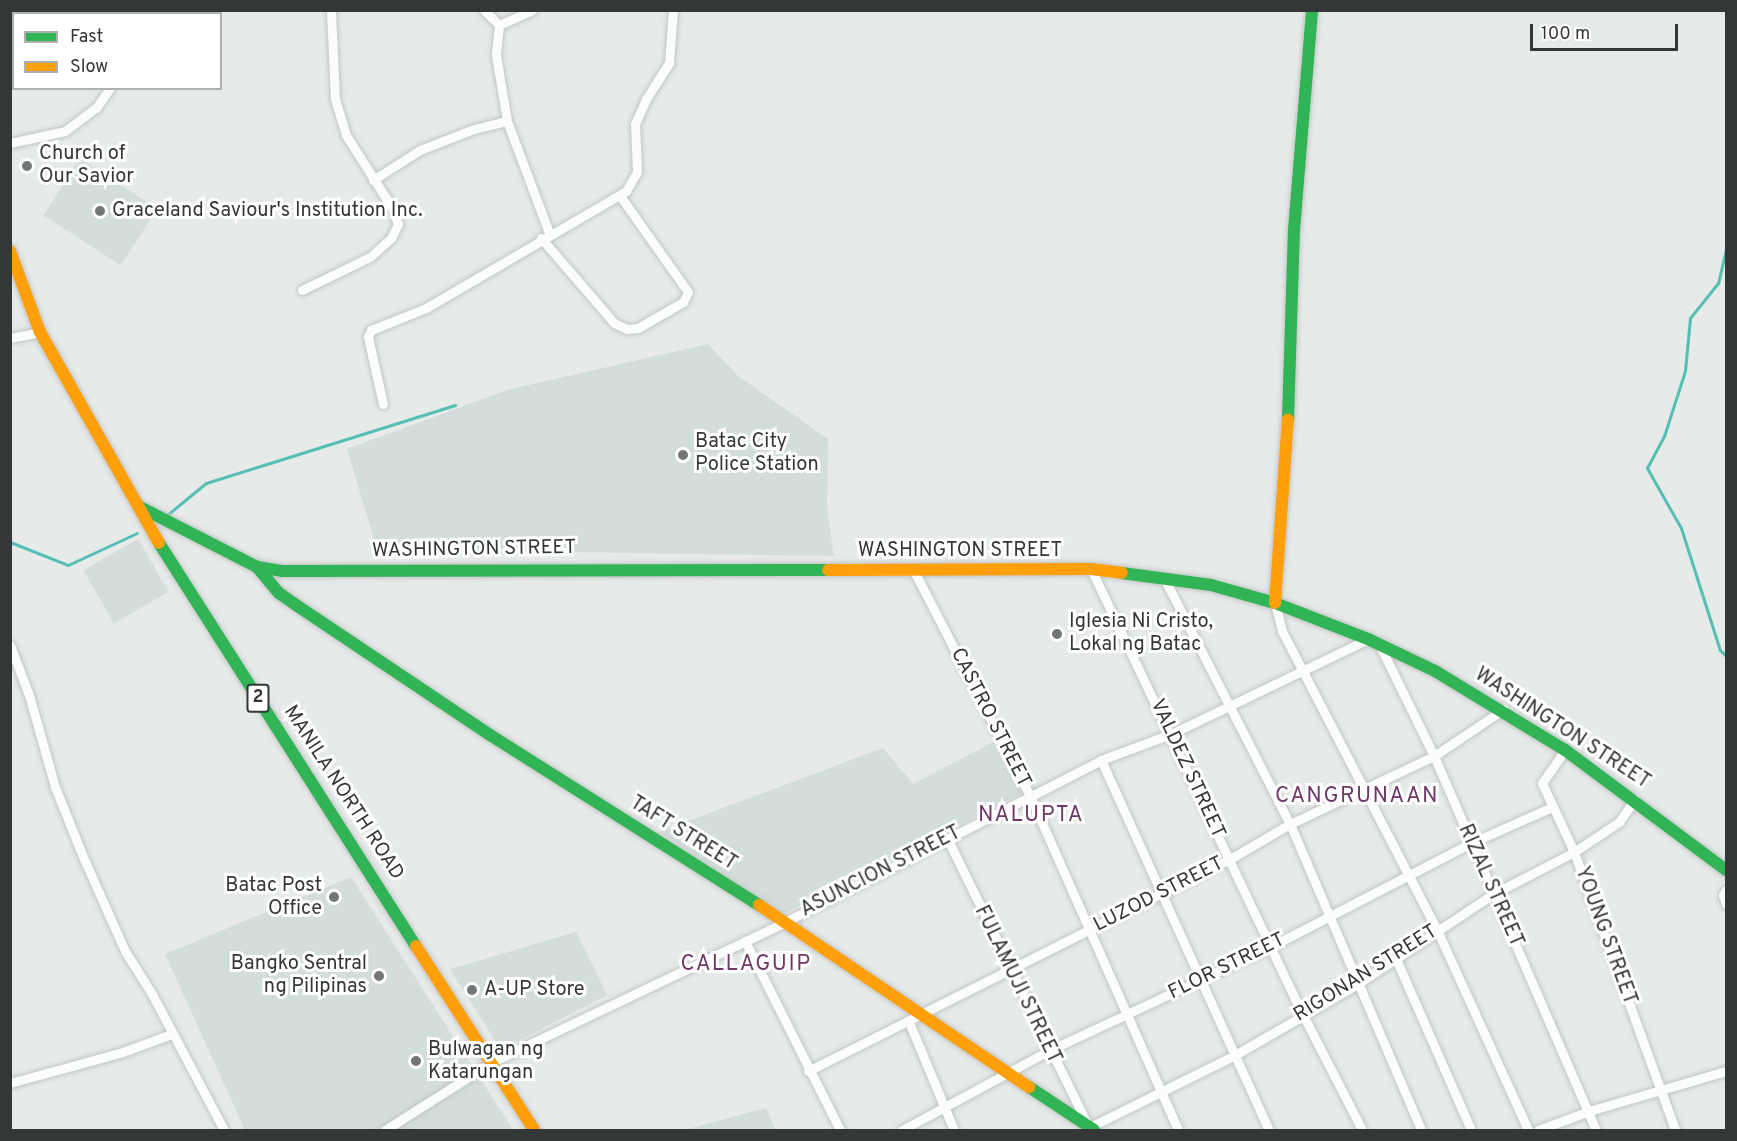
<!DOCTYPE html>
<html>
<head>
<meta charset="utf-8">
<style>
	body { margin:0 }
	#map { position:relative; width:1737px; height:1141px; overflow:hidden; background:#e6eae9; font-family:Overpass,sans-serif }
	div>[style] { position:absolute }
	.built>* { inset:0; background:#d3dddc; transform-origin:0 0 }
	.stream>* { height:3px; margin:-1.5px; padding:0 1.5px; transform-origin:1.5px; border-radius:1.5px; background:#56bfb4 }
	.roads { filter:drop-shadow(0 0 2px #c3c6c5) drop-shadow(0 0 2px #c3c6c5) }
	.street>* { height:9px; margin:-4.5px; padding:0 4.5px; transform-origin:4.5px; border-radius:4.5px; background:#fbfcfc }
	.fast>* { height:12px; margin:-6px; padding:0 6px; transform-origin:6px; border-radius:6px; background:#30b455 }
	.slow>* { height:12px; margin:-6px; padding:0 6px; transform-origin:6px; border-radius:6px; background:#ff9f0a }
	.dots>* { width:16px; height:16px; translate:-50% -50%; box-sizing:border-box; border:3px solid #fff; border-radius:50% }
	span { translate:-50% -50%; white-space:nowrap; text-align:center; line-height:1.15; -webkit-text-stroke:6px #fff; paint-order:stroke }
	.shield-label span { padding:2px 4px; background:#fff; border:2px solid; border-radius:4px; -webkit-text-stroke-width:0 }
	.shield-label { font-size:18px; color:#343737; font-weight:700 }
	.poi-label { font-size:20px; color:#343737 }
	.left { translate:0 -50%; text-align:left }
	.right { translate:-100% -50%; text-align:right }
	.street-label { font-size:20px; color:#343737 }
	.quarter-label { font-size:22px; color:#6f3866; letter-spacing:1.5px }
	.frame { position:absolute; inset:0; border:12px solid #343737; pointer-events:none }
	.legend { position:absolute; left:12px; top:12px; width:210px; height:78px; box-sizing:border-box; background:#fff; border:2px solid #aeafaf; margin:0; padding:8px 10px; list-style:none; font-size:18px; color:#343737 }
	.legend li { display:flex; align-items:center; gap:12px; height:30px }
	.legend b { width:30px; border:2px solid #aeafaf }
	.scale { position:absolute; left:1530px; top:24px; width:148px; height:27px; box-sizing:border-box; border:3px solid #343737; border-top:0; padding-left:8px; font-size:18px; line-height:21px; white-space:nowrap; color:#343737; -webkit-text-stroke:4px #fff; paint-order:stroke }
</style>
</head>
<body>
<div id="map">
	<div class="built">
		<div style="left:80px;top:159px;width:92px;height:67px;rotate:33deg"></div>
		<div style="clip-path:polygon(708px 344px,738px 376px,828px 439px,827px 508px,834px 556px,377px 549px,347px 449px,507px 390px)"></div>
		<div style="left:138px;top:539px;width:61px;height:63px;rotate:60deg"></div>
		<div style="clip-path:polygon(997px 740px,1022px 793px,783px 914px,659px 832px,883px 748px,913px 784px)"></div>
		<div style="clip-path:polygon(351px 877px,513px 1130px,245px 1130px,165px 954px)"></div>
		<div style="clip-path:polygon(576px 932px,607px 995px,501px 1050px,450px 969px)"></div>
		<div style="clip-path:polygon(766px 1108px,776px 1130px,684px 1130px)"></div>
	</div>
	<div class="stream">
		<div style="left:1726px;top:249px;width:35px;rotate:103deg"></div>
		<div style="left:1718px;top:283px;width:45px;rotate:128.7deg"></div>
		<div style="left:1690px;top:318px;width:53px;rotate:95.4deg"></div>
		<div style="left:1685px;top:371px;width:68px;rotate:107.9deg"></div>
		<div style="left:1664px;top:436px;width:36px;rotate:118deg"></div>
		<div style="left:1647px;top:468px;width:69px;rotate:60.5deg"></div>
		<div style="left:1681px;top:528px;width:128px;rotate:72.3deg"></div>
		<div style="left:1720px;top:650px;width:8px;rotate:45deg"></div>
		<div style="left:167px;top:515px;width:50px;rotate:-39.4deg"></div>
		<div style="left:206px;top:483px;width:261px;rotate:-17.4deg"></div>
		<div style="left:10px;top:542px;width:62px;rotate:21.6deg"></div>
		<div style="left:68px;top:565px;width:76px;rotate:-24.9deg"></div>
	</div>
	<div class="roads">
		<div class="street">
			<div style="left:484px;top:10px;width:21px;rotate:45deg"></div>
			<div style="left:499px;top:25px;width:36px;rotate:-24deg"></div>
			<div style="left:156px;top:14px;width:4px;rotate:-76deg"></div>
			<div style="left:499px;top:25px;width:30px;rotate:96deg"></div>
			<div style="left:496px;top:55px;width:67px;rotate:80.5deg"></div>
			<div style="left:507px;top:121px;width:120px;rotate:69.4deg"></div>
			<div style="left:10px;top:143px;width:56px;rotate:-12.3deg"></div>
			<div style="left:65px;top:131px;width:39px;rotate:-37deg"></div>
			<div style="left:96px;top:108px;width:24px;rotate:-55deg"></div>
			<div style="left:373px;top:180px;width:56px;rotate:-32.6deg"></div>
			<div style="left:420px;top:150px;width:58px;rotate:-21.3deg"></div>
			<div style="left:474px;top:129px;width:34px;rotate:-14deg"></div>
			<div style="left:541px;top:238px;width:112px;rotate:49.3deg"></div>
			<div style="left:614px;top:323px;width:14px;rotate:25deg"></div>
			<div style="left:627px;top:329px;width:11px;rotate:-5deg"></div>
			<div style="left:638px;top:328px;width:52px;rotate:-30deg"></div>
			<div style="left:683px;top:302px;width:11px;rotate:-63deg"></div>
			<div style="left:688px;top:292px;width:118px;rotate:-125.3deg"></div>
			<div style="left:302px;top:290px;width:76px;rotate:-25.9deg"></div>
			<div style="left:370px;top:257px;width:28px;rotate:-42deg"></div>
			<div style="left:391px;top:238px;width:16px;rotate:-63deg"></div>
			<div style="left:398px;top:224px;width:19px;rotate:-111deg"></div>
			<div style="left:391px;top:206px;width:84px;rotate:-122.4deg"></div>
			<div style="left:346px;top:135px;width:38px;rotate:-107deg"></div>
			<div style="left:335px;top:99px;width:89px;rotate:-92.6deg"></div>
			<div style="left:10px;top:338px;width:31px;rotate:-11deg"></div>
			<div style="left:383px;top:404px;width:69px;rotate:-102.6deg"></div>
			<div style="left:368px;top:337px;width:8px;rotate:-67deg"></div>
			<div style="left:371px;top:330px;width:59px;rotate:-21.8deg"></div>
			<div style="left:426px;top:308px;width:232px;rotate:-30.3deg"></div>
			<div style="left:626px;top:191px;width:22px;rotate:-60deg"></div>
			<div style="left:637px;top:172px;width:48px;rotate:-92.4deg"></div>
			<div style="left:635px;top:124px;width:27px;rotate:-66deg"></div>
			<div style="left:646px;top:99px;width:43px;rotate:-57.4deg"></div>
			<div style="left:669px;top:63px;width:53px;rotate:-85.7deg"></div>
			<div style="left:1091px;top:569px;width:494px;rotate:64.6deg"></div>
			<div style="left:1303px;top:1015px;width:129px;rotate:62.8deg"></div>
			<div style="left:914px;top:571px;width:255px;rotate:62.7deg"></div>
			<div style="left:1031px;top:798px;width:363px;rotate:66.1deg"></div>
			<div style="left:1164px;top:578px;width:276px;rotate:62.9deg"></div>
			<div style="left:1290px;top:824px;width:333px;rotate:66.8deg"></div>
			<div style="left:1275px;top:603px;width:29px;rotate:76deg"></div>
			<div style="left:1282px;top:631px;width:337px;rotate:62.6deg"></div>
			<div style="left:1437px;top:930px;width:220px;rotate:65.5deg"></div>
			<div style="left:1379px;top:644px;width:125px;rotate:63.8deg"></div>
			<div style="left:1434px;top:756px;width:408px;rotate:66.6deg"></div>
			<div style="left:10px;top:645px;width:53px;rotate:69.2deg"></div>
			<div style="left:29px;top:695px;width:96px;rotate:74.2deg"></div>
			<div style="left:55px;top:787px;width:78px;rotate:68.1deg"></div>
			<div style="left:84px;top:859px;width:101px;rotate:66deg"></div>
			<div style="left:125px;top:951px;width:51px;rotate:57.9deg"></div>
			<div style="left:152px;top:994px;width:154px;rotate:62.1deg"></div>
			<div style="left:1565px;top:750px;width:40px;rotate:124.9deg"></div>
			<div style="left:1542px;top:783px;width:76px;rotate:65.1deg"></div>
			<div style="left:1574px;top:852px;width:296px;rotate:70deg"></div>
			<div style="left:1101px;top:760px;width:406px;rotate:65.6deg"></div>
			<div style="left:947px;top:838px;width:318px;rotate:63.9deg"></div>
			<div style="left:1726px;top:890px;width:6px;rotate:121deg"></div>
			<div style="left:1723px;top:895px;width:9px;rotate:72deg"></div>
			<div style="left:745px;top:941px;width:212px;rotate:63.3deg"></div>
			<div style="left:1396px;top:959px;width:187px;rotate:66.3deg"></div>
			<div style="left:909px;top:1022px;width:117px;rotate:67.4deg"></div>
			<div style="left:808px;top:1071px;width:472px;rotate:-26.7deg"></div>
			<div style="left:1230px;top:859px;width:69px;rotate:-30.3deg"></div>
			<div style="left:1290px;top:824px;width:159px;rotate:-25.3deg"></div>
			<div style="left:1434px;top:756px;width:84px;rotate:-33.9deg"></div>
			<div style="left:10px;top:1083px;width:114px;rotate:-15.3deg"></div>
			<div style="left:120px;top:1053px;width:54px;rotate:-20.4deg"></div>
			<div style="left:385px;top:1130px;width:127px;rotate:-32.4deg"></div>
			<div style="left:492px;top:1062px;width:325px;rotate:-25.5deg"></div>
			<div style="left:785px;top:922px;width:355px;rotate:-27.1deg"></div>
			<div style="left:1101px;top:760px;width:75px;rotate:-20.4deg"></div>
			<div style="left:1171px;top:734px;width:219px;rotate:-25.7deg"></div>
			<div style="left:902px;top:1130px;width:166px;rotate:-28.4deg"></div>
			<div style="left:1048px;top:1051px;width:247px;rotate:-25.1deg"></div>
			<div style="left:1272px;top:946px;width:224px;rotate:-27.4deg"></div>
			<div style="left:1471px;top:843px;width:89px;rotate:-24deg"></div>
			<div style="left:1084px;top:1130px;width:169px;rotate:-26.4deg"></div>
			<div style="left:1235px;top:1055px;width:143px;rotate:-30.1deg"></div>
			<div style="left:1359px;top:983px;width:161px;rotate:-33.6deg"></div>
			<div style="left:1493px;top:894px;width:91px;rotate:-27.4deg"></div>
			<div style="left:1574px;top:852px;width:54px;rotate:-33.7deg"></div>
			<div style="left:1619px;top:822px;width:28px;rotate:-55deg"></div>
			<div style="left:1538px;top:1130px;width:54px;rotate:-20.4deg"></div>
			<div style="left:1589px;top:1111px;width:143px;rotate:-16.3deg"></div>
		</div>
		<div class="fast">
			<div style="left:1288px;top:419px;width:189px;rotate:-88.2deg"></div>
			<div style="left:1294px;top:230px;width:221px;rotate:-85.3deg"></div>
			<div style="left:138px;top:506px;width:134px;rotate:27.1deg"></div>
			<div style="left:257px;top:567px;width:25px;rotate:9deg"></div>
			<div style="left:282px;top:571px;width:546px;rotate:-0.1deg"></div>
			<div style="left:159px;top:543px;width:478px;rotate:57.5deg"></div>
			<div style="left:257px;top:567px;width:34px;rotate:50deg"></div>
			<div style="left:279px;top:593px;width:21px;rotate:35deg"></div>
			<div style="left:296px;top:605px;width:234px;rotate:33.8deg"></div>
			<div style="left:490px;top:735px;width:318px;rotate:32.3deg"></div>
			<div style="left:1122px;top:573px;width:90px;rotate:7.7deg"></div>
			<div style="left:1211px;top:585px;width:66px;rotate:15.7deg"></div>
			<div style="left:1275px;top:603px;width:100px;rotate:21.2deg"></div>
			<div style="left:1368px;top:639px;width:74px;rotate:25.5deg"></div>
			<div style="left:1435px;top:671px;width:152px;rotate:31.3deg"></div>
			<div style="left:1565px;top:750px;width:201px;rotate:36.7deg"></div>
			<div style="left:1029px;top:1087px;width:78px;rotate:33.5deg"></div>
		</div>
		<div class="slow">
			<div style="left:10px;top:251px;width:86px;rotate:69.7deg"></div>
			<div style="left:40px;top:332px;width:242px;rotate:60.6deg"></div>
			<div style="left:828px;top:570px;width:263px;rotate:-0.2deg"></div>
			<div style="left:1091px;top:569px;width:31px;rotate:7deg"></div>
			<div style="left:1275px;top:603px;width:184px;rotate:-86deg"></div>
			<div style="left:759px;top:905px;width:326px;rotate:34deg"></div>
			<div style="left:416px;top:946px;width:219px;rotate:57.3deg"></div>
		</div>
	</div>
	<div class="dots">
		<div style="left:27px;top:166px;background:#727675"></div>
		<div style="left:100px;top:211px;background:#727675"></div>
		<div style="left:683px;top:455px;background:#727675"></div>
		<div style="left:1057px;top:634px;background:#727675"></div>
		<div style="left:334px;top:897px;background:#727675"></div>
		<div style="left:379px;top:976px;background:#727675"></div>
		<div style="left:472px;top:990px;background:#727675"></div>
		<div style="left:416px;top:1061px;background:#727675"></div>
	</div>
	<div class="shield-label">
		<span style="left:258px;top:698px">2</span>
	</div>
	<div class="poi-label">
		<span class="left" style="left:39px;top:166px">Church of<br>Our Savior</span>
		<span class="left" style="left:112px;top:211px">Graceland Saviour's Institution Inc.</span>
		<span class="left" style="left:695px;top:454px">Batac City<br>Police Station</span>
		<span class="left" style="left:1069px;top:634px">Iglesia Ni Cristo,<br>Lokal ng Batac</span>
		<span class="right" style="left:322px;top:898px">Batac Post<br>Office</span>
		<span class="right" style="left:367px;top:976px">Bangko Sentral<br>ng Pilipinas</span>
		<span class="left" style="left:484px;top:990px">A-UP Store</span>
		<span class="left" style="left:428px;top:1062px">Bulwagan ng<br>Katarungan</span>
	</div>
	<div class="street-label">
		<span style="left:474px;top:550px;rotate:-1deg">WASHINGTON STREET</span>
		<span style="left:960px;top:551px">WASHINGTON STREET</span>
		<span style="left:990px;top:718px;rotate:63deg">CASTRO STREET</span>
		<span style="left:1562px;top:729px;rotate:33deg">WASHINGTON STREET</span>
		<span style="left:1187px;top:769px;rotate:65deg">VALDEZ STREET</span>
		<span style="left:343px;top:793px;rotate:57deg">MANILA NORTH ROAD</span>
		<span style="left:683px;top:834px;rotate:32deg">TAFT STREET</span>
		<span style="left:881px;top:872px;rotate:-27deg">ASUNCION STREET</span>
		<span style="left:1490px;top:886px;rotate:66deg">RIZAL STREET</span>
		<span style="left:1159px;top:895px;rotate:-27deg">LUZOD STREET</span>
		<span style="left:1605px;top:936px;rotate:70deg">YOUNG STREET</span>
		<span style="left:1227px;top:967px;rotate:-26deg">FLOR STREET</span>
		<span style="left:1366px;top:974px;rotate:-32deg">RIGONAN STREET</span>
		<span style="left:1017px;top:985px;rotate:64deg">FULAMUJI STREET</span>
	</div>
	<div class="quarter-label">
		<span style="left:1357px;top:797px">CANGRUNAAN</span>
		<span style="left:1031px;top:816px">NALUPTA</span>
		<span style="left:746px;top:965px">CALLAGUIP</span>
	</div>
	<div class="frame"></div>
	<ul class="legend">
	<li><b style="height:8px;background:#30b455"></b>Fast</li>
	<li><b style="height:8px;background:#ff9f0a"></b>Slow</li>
	</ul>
	<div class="scale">100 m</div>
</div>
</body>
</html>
